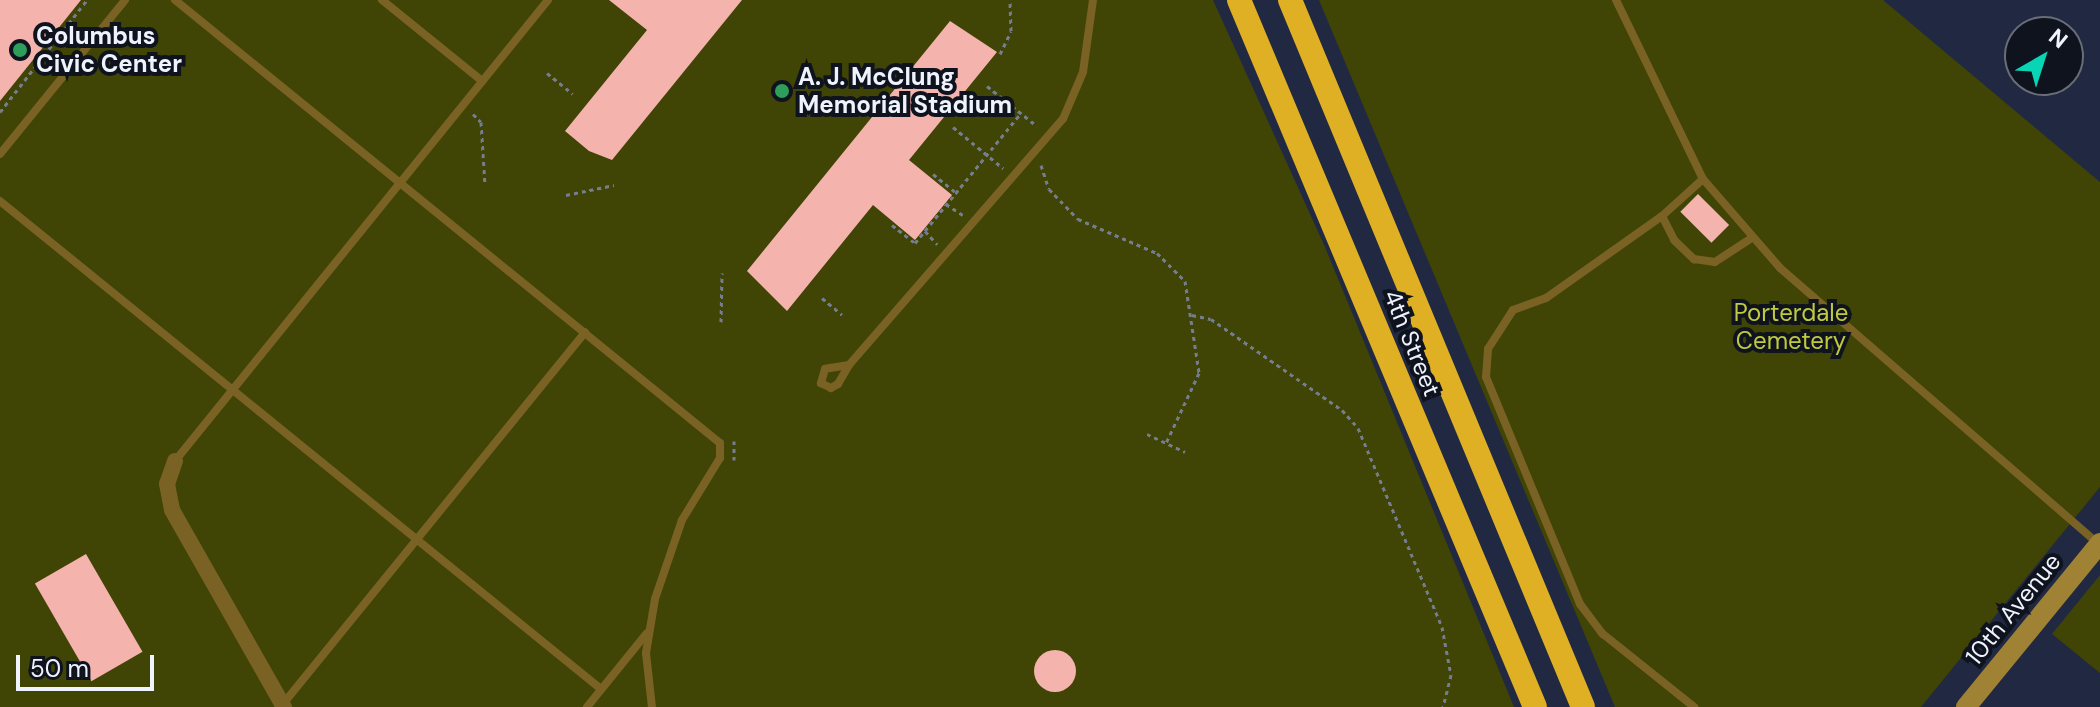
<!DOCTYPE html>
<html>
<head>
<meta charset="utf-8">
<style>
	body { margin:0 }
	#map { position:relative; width:2100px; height:707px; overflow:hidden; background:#212942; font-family:"DM Sans",sans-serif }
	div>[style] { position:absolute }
	.green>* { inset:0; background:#404405 }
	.building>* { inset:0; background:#f4b3ac; transform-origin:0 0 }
	.round { border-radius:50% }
	.path>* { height:3px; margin-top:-1.5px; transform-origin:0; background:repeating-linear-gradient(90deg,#767d8f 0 4px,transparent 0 8px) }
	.lane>* { height:8px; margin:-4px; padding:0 4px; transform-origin:4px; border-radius:4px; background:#7a6224 }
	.street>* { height:16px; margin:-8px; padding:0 8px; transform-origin:8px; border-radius:8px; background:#7a6224 }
	.secondary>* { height:20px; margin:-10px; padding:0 10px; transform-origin:10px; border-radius:10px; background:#a08234 }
	.highway>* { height:24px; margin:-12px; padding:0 12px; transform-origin:12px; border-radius:12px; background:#dfaf24 }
	.dots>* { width:22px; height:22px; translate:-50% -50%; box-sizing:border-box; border:4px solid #0f131e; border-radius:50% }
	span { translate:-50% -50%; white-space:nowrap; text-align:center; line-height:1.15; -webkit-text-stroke:8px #0f131e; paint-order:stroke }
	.poi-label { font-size:24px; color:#eff3fd; font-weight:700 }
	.left { translate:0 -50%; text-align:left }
	.park-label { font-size:24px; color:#c1ca3e }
	.street-label { font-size:24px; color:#eff3fd }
	.north { position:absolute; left:2004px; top:16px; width:80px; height:80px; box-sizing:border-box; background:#0f131e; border:2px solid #696d77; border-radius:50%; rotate:39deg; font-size:22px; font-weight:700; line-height:32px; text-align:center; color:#eff3fd }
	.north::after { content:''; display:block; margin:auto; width:28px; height:36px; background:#08d5b5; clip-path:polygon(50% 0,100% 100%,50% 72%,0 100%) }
	.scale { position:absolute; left:16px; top:655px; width:138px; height:36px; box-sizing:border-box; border:4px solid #eff3fd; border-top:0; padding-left:10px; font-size:24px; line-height:28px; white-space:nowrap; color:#eff3fd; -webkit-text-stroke:6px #0f131e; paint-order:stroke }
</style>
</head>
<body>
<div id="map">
	<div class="green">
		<div style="clip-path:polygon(0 0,1213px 0,1325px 247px,1514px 707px,0 707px)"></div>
		<div style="clip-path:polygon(1319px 0,1883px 0,2100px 182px,2100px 487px,1921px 707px,1615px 707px)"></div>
		<div style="clip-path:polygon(2100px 575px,2100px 673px,2052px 634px)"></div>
	</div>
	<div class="building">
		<div style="clip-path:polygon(0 0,81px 0,0 101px)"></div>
		<div style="clip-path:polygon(609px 0,742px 0,612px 160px,589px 151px,565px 131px,647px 30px)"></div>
		<div style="clip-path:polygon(950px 21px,997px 52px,909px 160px,952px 195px,915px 240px,873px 205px,787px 311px,747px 271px)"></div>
		<div style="left:1698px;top:194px;width:44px;height:25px;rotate:45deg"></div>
		<div style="left:86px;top:554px;width:113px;height:59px;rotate:60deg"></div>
		<div class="round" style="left:1034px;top:650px;width:42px;height:42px"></div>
	</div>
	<div class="path">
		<div style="left:1000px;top:54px;width:25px;rotate:-64deg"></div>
		<div style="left:1011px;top:31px;width:31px;rotate:-92deg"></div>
		<div style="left:547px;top:73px;width:33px;rotate:39deg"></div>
		<div style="left:987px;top:86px;width:64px;rotate:38.7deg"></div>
		<div style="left:0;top:112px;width:142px;rotate:-52.2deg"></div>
		<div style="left:473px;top:114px;width:11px;rotate:45deg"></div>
		<div style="left:481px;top:122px;width:63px;rotate:86.4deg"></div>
		<div style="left:953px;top:127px;width:65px;rotate:39.4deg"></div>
		<div style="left:1041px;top:165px;width:25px;rotate:72deg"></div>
		<div style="left:1049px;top:189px;width:42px;rotate:46deg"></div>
		<div style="left:1078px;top:219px;width:86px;rotate:23.3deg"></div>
		<div style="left:1157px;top:253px;width:40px;rotate:45deg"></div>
		<div style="left:1185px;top:281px;width:93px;rotate:81.3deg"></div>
		<div style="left:1199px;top:373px;width:77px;rotate:115.2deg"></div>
		<div style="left:933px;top:174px;width:28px;rotate:39deg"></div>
		<div style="left:566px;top:195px;width:49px;rotate:-11.8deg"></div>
		<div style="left:946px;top:204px;width:20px;rotate:33deg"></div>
		<div style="left:892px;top:225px;width:29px;rotate:38deg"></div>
		<div style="left:915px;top:243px;width:168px;rotate:-50.8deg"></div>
		<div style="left:925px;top:231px;width:18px;rotate:47deg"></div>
		<div style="left:822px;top:298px;width:26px;rotate:40deg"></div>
		<div style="left:1192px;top:315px;width:19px;rotate:12deg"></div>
		<div style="left:1211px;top:319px;width:160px;rotate:34.8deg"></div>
		<div style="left:1342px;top:410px;width:24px;rotate:48deg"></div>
		<div style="left:1358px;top:428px;width:216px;rotate:67.1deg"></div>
		<div style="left:1442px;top:627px;width:49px;rotate:79.4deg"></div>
		<div style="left:1451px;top:675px;width:33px;rotate:104deg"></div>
		<div style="left:721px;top:322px;width:49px;rotate:-88.8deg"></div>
		<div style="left:1147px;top:434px;width:42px;rotate:25.3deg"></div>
		<div style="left:734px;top:460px;width:19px;rotate:-90deg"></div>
	</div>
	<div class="lane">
		<div style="left:175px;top:0;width:702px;rotate:39.11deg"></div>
		<div style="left:720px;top:443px;width:15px;rotate:90deg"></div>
		<div style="left:720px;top:458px;width:73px;rotate:121.5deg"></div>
		<div style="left:682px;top:520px;width:83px;rotate:108.9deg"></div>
		<div style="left:655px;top:599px;width:55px;rotate:99.5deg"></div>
		<div style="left:646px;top:653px;width:54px;rotate:83.7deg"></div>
		<div style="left:382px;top:0;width:129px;rotate:39deg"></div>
		<div style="left:1616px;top:0;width:199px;rotate:64.1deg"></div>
		<div style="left:1703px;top:179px;width:118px;rotate:49.1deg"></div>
		<div style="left:1780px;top:268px;width:422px;rotate:40.9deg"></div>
		<div style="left:0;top:154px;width:198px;rotate:-50.9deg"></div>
		<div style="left:1703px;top:179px;width:55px;rotate:137.9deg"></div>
		<div style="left:1662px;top:216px;width:27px;rotate:63deg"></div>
		<div style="left:1674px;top:240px;width:28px;rotate:44deg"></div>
		<div style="left:1694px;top:259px;width:21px;rotate:8deg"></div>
		<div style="left:1715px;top:262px;width:45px;rotate:-33.3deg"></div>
		<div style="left:0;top:201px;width:774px;rotate:39.08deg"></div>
		<div style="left:1662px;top:216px;width:142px;rotate:144.7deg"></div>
		<div style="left:1546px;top:298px;width:35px;rotate:160deg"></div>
		<div style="left:1513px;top:310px;width:46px;rotate:122.7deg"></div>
		<div style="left:1488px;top:349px;width:28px;rotate:94deg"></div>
		<div style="left:1486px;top:377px;width:246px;rotate:67.5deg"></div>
		<div style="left:1580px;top:604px;width:38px;rotate:53deg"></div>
		<div style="left:1603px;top:634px;width:117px;rotate:38.7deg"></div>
		<div style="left:849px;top:365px;width:24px;rotate:171deg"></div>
		<div style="left:825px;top:369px;width:15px;rotate:106deg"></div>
		<div style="left:821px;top:383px;width:11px;rotate:27deg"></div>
		<div style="left:831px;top:388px;width:8px;rotate:-30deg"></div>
		<div style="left:838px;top:384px;width:22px;rotate:-60deg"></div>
		<div style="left:849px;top:365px;width:326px;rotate:-49deg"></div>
		<div style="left:1063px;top:119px;width:51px;rotate:-66.9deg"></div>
		<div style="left:1083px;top:72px;width:73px;rotate:-82.1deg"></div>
		<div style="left:175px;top:461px;width:593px;rotate:-51.02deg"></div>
		<div style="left:283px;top:704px;width:479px;rotate:-50.9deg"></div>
		<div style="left:587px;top:707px;width:95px;rotate:-51deg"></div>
	</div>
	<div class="street">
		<div style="left:175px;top:461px;width:24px;rotate:109deg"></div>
		<div style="left:167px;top:484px;width:26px;rotate:79deg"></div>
		<div style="left:172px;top:510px;width:227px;rotate:60.4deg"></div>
	</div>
	<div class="secondary">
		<div style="left:1966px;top:707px;width:212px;rotate:-50.7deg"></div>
	</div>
	<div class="highway">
		<div style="left:1239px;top:0;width:766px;rotate:67.28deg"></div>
		<div style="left:1290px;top:0;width:765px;rotate:67.49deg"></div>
	</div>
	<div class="dots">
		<div style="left:20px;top:50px;background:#2e9e5b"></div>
		<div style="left:782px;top:91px;background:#2e9e5b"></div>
	</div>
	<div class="poi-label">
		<span class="left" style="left:36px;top:50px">Columbus<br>Civic Center</span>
		<span class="left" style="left:798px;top:91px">A. J. McClung<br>Memorial Stadium</span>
	</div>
	<div class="park-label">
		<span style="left:1791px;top:327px">Porterdale<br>Cemetery</span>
	</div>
	<div class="street-label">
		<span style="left:1412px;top:343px;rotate:68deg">4th Street</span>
		<span style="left:2013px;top:609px;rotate:-51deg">10th Avenue</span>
	</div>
	<div class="north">N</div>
	<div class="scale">50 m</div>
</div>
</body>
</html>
